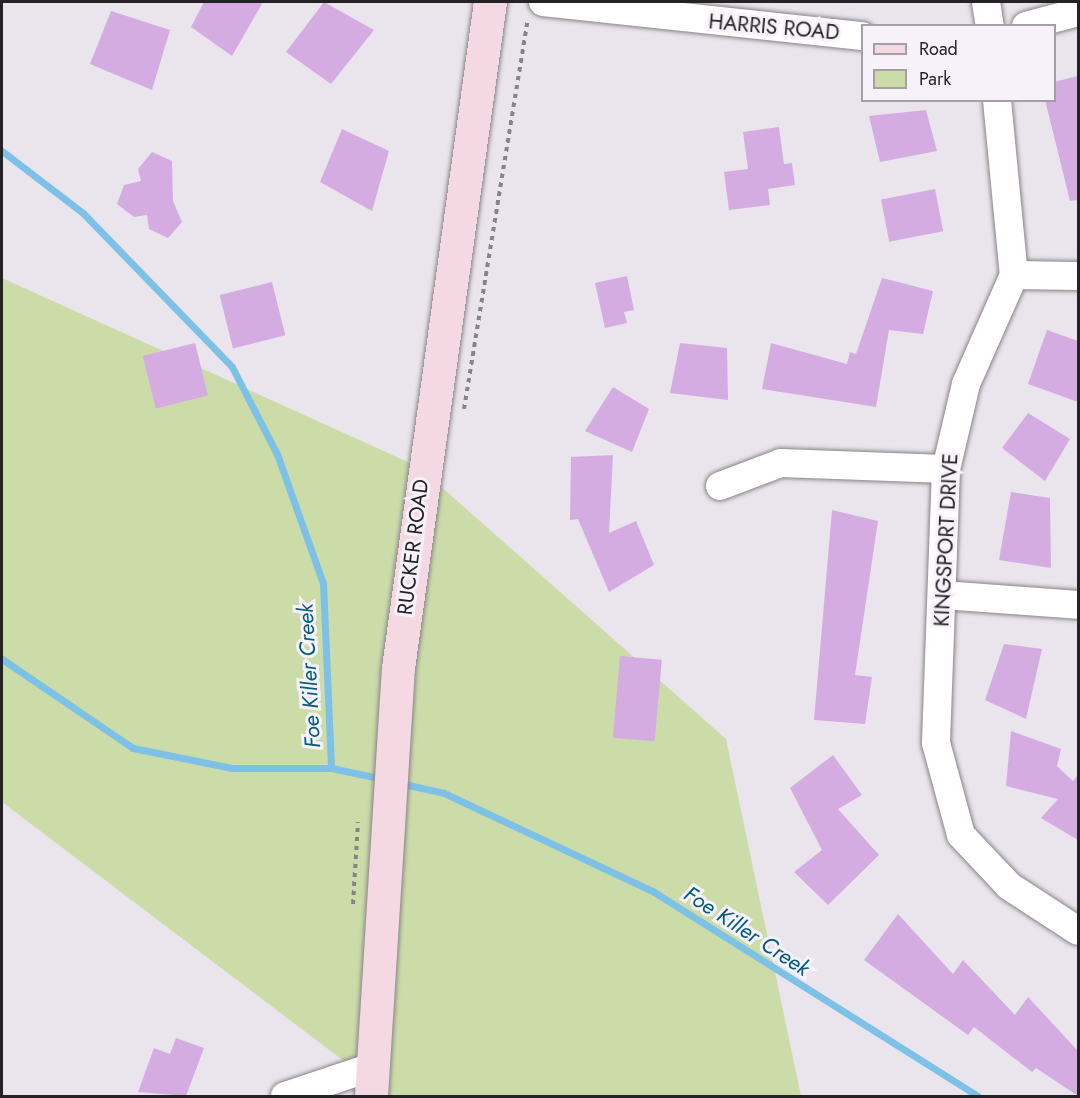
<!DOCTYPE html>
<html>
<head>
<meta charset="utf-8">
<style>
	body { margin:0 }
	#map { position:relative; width:1080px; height:1098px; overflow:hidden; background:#eae5ec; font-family:Jost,sans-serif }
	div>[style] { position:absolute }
	.green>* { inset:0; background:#ccdca9 }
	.stream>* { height:7px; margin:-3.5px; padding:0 3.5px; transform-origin:3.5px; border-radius:3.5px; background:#7ec1e7 }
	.building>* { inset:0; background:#d5ace2; transform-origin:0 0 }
	.path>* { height:4px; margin-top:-2px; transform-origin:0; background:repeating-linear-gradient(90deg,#878489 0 4.5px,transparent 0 9px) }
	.roads { filter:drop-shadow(0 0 2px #88848a) drop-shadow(0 0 2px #88848a) }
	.minor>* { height:28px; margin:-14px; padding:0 14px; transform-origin:14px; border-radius:14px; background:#fff }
	.secondary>* { height:33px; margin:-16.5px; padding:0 16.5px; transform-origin:16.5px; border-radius:16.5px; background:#f4d9e3 }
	span { translate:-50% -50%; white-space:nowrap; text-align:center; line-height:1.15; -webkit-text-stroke:6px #f7f2f9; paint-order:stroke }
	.street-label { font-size:21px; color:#242225 }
	.water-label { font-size:22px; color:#015c81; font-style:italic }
	.frame { position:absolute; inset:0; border:3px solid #242225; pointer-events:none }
	.legend { position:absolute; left:861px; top:24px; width:195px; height:78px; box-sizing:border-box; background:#f7f2f9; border:2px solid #a39fa4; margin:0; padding:8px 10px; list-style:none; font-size:18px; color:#242225 }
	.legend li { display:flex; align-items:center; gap:12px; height:30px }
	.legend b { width:30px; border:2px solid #a39fa4 }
</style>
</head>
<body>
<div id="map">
	<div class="green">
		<div style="clip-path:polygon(2px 278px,419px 467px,726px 739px,801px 1096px,390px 1096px,2px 802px)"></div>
	</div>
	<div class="stream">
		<div style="left:2px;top:151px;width:102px;rotate:37.4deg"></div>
		<div style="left:83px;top:213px;width:214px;rotate:45.9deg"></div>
		<div style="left:232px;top:367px;width:98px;rotate:62.7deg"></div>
		<div style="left:277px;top:454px;width:137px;rotate:70.4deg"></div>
		<div style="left:323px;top:583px;width:185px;rotate:87.5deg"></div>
		<div style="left:331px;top:768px;width:53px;rotate:11.9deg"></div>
		<div style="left:2px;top:659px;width:158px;rotate:34.2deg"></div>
		<div style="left:133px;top:748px;width:101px;rotate:11.4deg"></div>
		<div style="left:232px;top:768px;width:99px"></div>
		<div style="left:399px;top:783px;width:46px;rotate:12.5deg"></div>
		<div style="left:444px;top:793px;width:232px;rotate:25.2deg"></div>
		<div style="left:654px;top:892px;width:383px;rotate:32.2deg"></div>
	</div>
	<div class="building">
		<div style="clip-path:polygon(204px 2px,263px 2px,232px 56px,191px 27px)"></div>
		<div style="clip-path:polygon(324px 2px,374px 30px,331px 84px,286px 52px)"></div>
		<div style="clip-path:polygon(111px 11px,170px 30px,152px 90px,90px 64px)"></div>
		<div style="clip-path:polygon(1078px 76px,1078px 200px,1070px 201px,1045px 100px,1054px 100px,1054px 82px)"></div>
		<div style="clip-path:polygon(926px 110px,937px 151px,880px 162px,869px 116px)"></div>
		<div style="clip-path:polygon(779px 127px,784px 164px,792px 163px,795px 185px,768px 189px,770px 205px,729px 210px,724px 172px,748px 169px,743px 132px)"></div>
		<div style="clip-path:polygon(342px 129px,389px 151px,372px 211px,320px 182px)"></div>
		<div style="clip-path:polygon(152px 152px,172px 161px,173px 201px,182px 222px,168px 238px,149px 229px,147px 215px,134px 217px,117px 204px,124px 185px,141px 181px,138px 169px)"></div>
		<div style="left:935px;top:189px;width:43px;height:55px;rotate:79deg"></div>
		<div style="clip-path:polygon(627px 276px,634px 310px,624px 312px,627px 323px,605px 328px,595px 283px)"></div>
		<div style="clip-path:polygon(882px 278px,933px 291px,923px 334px,889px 330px,876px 407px,762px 389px,771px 343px,847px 364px,850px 352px,856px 354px)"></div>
		<div style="left:272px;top:282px;width:55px;height:54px;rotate:76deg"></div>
		<div style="clip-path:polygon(1047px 330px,1078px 341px,1078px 402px,1028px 384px)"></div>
		<div style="left:195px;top:343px;width:54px;height:54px;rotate:76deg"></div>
		<div style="clip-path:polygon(680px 343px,727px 348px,728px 400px,670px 393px)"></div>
		<div style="clip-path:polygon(613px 387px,649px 409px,632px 452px,585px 431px)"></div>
		<div style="clip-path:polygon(1028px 413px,1070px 439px,1045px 481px,1002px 448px)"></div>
		<div style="clip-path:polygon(613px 455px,609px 533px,636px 521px,654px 565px,609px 592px,578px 519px,570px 520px,571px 457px)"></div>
		<div style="clip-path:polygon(1011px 492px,1050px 498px,1051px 568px,999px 560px)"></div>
		<div style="clip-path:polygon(832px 510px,878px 521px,855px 675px,872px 677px,865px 724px,814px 720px)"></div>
		<div style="clip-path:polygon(1004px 644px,1042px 649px,1026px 719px,985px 700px)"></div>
		<div style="left:620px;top:656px;width:42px;height:82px;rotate:5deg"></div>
		<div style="clip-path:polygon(1011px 731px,1061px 749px,1057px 766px,1073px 781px,1078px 775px,1078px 840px,1041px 818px,1058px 799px,1006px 786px)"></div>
		<div style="clip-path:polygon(833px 755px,862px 795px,838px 809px,879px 855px,828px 905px,794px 872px,822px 850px,790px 788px)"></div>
		<div style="clip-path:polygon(898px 914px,953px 974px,963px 960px,1015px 1015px,1028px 997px,1078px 1051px,1078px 1096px,1036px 1068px,1032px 1072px,974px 1027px,968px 1035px,864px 960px)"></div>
		<div style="clip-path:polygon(176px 1038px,204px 1048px,186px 1096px,138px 1092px,154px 1048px,170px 1054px)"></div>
	</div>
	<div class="path">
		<div style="left:464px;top:409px;width:394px;rotate:-80.7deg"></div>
		<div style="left:353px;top:904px;width:82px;rotate:-86.5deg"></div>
	</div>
	<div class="roads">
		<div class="minor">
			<div style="left:543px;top:2px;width:321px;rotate:6.1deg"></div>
			<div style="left:986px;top:2px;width:24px;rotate:81deg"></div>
			<div style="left:1026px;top:26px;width:54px;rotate:-15.1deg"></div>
			<div style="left:997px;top:100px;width:176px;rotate:84.5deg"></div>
			<div style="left:1014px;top:275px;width:119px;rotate:113.8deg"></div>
			<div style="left:966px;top:384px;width:87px;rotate:103.2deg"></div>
			<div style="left:946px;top:469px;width:274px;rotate:92.1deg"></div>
			<div style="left:936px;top:743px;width:95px;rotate:74.8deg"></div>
			<div style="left:961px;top:835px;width:70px;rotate:46.7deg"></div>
			<div style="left:1009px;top:886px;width:82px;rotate:33.1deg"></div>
			<div style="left:1014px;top:275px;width:64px;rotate:0.9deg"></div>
			<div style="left:720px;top:486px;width:65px;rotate:-20.7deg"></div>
			<div style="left:781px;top:463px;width:165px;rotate:2.1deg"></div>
			<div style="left:943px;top:595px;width:135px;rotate:4.2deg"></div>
			<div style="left:285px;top:1096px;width:92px;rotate:-18.4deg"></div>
		</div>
		<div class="secondary">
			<div style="left:371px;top:1096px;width:429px;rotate:-86.4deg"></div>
			<div style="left:398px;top:668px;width:672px;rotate:-82.14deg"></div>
		</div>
	</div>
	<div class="street-label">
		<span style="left:774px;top:27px;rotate:5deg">HARRIS ROAD</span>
		<span style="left:946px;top:540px;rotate:-87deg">KINGSPORT DRIVE</span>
		<span style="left:413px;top:547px;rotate:-83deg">RUCKER ROAD</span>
	</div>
	<div class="water-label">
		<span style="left:309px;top:676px;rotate:-93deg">Foe Killer Creek</span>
		<span style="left:747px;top:931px;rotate:33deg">Foe Killer Creek</span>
	</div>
	<div class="frame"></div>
	<ul class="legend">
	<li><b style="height:8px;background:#f4d9e3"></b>Road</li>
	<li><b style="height:16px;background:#ccdca9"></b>Park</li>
	</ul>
</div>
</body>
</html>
